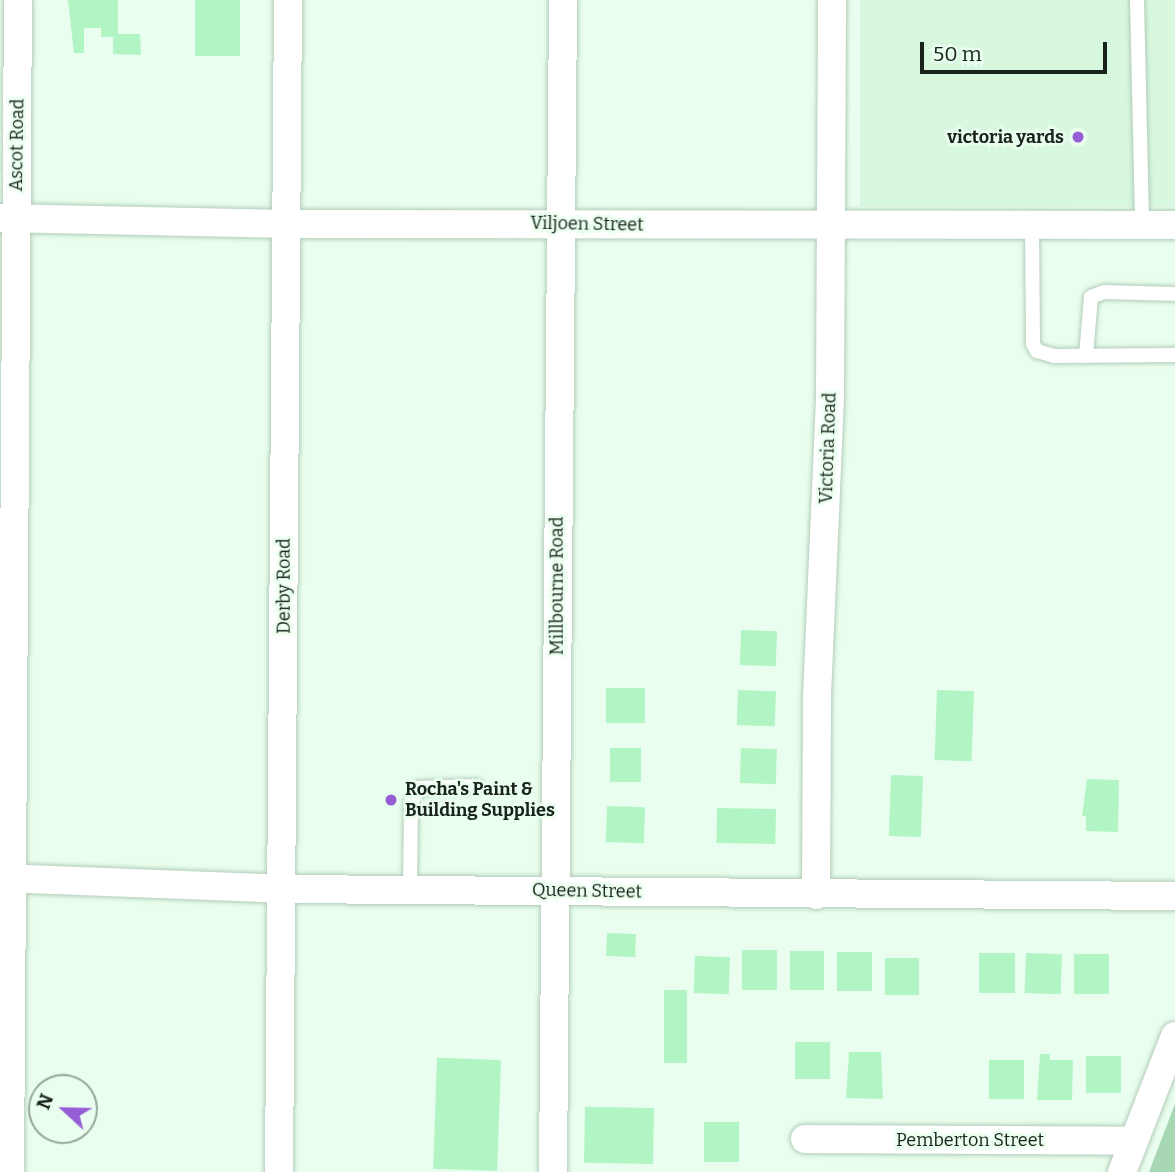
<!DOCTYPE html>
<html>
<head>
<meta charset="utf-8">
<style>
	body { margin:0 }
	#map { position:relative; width:1175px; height:1172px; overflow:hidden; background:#e9feee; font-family:Bitter,serif }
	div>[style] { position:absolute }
	.built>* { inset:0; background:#d7f8df; transform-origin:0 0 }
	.green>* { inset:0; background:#a7d7b3 }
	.building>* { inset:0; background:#b2f5c4; transform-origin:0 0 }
	.roads { filter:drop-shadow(0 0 2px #b3ccb9) drop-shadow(0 0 2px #b3ccb9) }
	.service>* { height:14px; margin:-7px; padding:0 7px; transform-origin:7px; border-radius:7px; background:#fff }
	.minor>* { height:28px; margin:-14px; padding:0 14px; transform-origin:14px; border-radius:14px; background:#fff }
	.dots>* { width:19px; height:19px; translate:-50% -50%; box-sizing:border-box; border:4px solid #e9feee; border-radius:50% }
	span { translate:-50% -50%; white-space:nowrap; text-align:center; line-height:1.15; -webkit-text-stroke:5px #e9feee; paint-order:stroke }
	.poi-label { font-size:18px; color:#19221b; font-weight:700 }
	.right { translate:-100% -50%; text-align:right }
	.left { translate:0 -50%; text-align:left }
	.street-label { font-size:18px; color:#19221b }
	.north { position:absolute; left:28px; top:1074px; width:70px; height:70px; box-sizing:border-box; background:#e9feee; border:2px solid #96a69a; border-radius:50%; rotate:292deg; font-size:19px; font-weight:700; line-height:28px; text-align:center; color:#19221b }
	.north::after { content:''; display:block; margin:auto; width:24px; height:32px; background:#955ed6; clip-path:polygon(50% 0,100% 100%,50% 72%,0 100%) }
	.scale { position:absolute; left:920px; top:42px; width:187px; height:32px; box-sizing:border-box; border:4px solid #19221b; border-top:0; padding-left:9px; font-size:21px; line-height:24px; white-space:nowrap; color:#19221b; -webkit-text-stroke:5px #e9feee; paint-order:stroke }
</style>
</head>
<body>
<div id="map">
	<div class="built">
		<div style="left:860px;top:0;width:315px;height:206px"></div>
	</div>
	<div class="green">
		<div style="clip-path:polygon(1175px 1104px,1175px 1172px,1149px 1172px)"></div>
	</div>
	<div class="building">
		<div style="clip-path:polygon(68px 0,118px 0,118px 34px,140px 34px,141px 55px,113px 54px,113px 37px,101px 37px,101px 28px,84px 28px,84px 53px,74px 53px)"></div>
		<div style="left:195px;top:0;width:45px;height:56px"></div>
		<div style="left:741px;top:630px;width:36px;height:35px;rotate:2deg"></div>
		<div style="left:606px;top:688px;width:39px;height:35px"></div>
		<div style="left:738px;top:690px;width:38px;height:35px;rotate:2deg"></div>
		<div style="left:937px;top:690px;width:37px;height:70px;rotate:2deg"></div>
		<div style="left:610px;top:748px;width:31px;height:34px"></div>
		<div style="left:741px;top:748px;width:36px;height:35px;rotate:2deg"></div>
		<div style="left:891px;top:775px;width:32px;height:61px;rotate:2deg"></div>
		<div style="clip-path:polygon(1087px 779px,1119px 780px,1118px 832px,1086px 831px,1086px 816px,1082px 816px)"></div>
		<div style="left:607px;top:806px;width:38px;height:36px;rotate:2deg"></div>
		<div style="left:717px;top:808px;width:59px;height:35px;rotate:1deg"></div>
		<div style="left:607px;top:933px;width:29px;height:23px;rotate:2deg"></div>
		<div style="left:742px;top:950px;width:35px;height:40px"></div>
		<div style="left:790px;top:951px;width:34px;height:39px"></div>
		<div style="left:837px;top:952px;width:35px;height:39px"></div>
		<div style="left:979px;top:953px;width:36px;height:40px"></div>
		<div style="left:1026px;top:953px;width:36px;height:40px;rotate:2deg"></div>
		<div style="left:1074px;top:954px;width:35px;height:40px"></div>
		<div style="left:695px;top:956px;width:35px;height:37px;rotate:2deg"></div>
		<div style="left:885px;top:958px;width:34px;height:37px"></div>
		<div style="left:664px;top:990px;width:23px;height:73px"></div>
		<div style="left:795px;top:1042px;width:35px;height:37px"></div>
		<div style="clip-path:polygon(849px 1052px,881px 1052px,883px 1099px,846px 1098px)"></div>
		<div style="clip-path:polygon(1040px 1054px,1050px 1054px,1050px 1060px,1073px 1060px,1072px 1100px,1037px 1100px)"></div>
		<div style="left:1121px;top:1056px;width:37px;height:35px;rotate:90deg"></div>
		<div style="left:501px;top:1060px;width:111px;height:64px;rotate:92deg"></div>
		<div style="left:1024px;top:1060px;width:39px;height:35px;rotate:90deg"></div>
		<div style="left:654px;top:1108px;width:56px;height:69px;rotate:91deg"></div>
		<div style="left:739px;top:1122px;width:40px;height:35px;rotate:90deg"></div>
	</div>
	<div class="roads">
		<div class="service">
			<div style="left:1137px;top:0;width:225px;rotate:88.7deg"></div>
			<div style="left:1032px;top:225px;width:119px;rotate:89.5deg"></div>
			<div style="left:1033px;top:344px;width:8px;rotate:60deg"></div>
			<div style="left:1037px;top:351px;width:18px;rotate:16deg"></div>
			<div style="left:1054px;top:356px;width:121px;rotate:-0.5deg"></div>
			<div style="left:1086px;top:356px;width:59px;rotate:-85.2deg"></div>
			<div style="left:1091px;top:297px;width:14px;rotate:-21deg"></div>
			<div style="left:1104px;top:292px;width:71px;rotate:1.6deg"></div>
			<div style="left:410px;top:890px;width:86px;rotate:-89.3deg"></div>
			<div style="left:411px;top:804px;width:17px;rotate:-66deg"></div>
			<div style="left:418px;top:788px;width:58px;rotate:-2deg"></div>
		</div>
		<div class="minor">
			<div style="left:0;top:218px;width:288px;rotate:1.2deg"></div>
			<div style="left:288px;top:224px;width:887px;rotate:0.06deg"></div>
			<div style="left:0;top:878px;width:282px;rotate:2.2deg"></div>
			<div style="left:282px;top:889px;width:893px;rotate:0.45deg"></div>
			<div style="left:816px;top:895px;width:199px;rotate:-89.7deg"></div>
			<div style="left:817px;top:696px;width:301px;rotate:-87.5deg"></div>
			<div style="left:830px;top:395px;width:395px;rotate:-89.7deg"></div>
			<div style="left:805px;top:1139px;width:329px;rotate:0.3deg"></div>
			<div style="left:10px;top:1172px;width:1172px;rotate:-89.61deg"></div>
			<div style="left:279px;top:1172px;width:1172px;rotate:-89.56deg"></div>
			<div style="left:553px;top:1172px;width:1172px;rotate:-89.51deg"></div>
			<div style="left:1122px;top:1172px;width:146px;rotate:-68.7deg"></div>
		</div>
	</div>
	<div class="dots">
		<div style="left:1078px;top:137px;background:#955ed6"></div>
		<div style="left:391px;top:800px;background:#955ed6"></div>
	</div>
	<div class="poi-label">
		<span class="right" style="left:1064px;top:137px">victoria yards</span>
		<span class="left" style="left:405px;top:800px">Rocha's Paint &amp;<br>Building Supplies</span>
	</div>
	<div class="street-label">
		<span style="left:17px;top:145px;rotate:-89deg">Ascot Road</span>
		<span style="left:587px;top:224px;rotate:1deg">Viljoen Street</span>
		<span style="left:828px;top:448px;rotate:-88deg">Victoria Road</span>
		<span style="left:284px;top:586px;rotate:-90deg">Derby Road</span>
		<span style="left:557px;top:586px;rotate:-90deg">Millbourne Road</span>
		<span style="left:587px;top:891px;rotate:1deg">Queen Street</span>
		<span style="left:970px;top:1140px">Pemberton Street</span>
	</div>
	<div class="north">N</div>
	<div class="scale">50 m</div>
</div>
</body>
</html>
